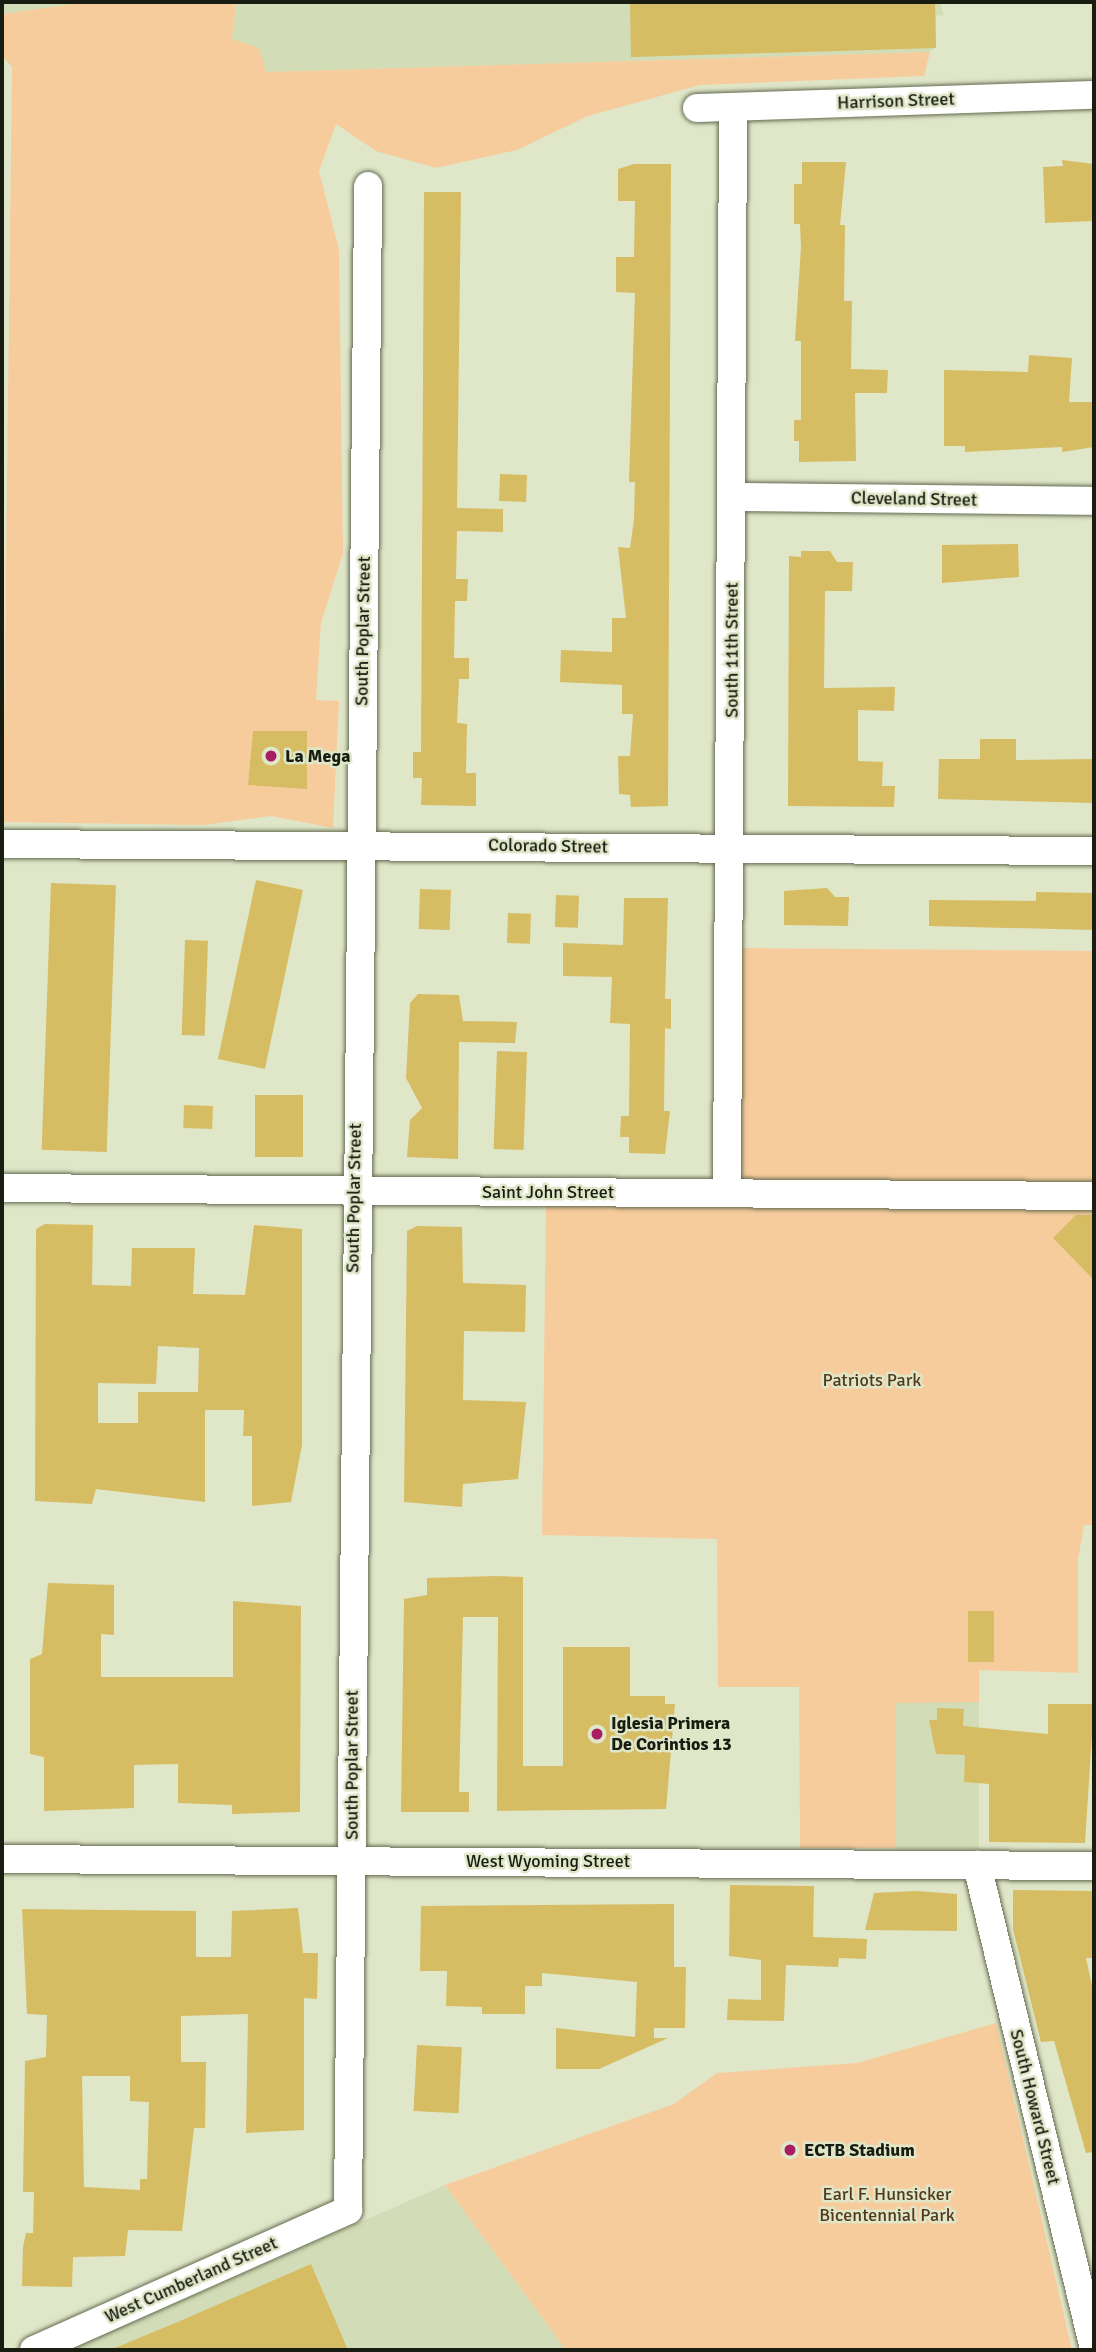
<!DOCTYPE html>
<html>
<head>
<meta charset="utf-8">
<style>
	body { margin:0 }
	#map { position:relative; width:1096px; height:2352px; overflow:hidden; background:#e0e7c9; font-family:Signika,sans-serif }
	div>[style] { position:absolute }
	.built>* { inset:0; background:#d2dcb6; transform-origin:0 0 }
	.green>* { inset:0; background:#f7cc9c }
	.building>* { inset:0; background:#d6bc62; transform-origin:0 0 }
	.roads { filter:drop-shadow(0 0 2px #646b50) drop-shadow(0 0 2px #646b50) }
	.minor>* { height:28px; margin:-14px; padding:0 14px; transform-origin:14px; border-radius:14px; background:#fff }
	.dots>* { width:19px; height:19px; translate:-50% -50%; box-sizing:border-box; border:4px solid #e0e7c9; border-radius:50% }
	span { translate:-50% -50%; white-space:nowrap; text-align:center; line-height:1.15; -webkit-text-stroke:5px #e0e7c9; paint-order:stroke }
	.street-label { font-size:18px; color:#191c11 }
	.poi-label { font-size:18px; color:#191c11; font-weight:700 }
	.left { translate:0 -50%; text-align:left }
	.park-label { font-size:18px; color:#53391b }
	.frame { position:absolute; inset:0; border:4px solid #191c11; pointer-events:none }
</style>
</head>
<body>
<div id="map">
	<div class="built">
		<div style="clip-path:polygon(2px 2px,89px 2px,2px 14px)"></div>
		<div style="clip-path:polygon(236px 2px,940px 2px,944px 15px,936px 16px,936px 47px,930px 52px,266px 72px,258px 48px,232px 40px)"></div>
		<div style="left:979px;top:1702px;width:147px;height:83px;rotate:90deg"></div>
		<div style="clip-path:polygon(445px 2185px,566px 2350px,69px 2350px)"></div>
	</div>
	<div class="green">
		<div style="clip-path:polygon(89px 2px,236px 2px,232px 39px,259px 48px,266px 72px,930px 52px,924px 76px,700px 85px,588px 116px,517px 150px,436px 168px,376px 151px,336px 124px,319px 171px,339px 250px,343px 553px,321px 623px,316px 700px,339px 701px,333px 828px,271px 816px,204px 825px,3px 822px,12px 67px,2px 56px,2px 14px)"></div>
		<div style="clip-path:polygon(739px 948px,1094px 951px,1094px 1525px,1084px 1525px,1078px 1560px,1078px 1673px,979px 1670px,979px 1702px,896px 1703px,896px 1848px,800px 1848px,799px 1687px,718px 1687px,717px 1539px,542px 1535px,546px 1202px,735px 1205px)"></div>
		<div style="clip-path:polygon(996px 2023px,1072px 2350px,566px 2350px,445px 2185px,674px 2104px,717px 2073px,857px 2063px)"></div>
	</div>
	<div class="building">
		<div style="clip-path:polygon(630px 2px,935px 2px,936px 48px,631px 57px)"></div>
		<div style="clip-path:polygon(1062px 160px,1094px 164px,1094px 221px,1045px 223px,1043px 167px,1063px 166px)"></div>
		<div style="clip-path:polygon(802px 162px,846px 162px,840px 225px,845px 225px,844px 301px,852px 301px,851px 369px,888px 370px,887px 393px,855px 393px,856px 461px,799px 462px,799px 441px,794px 441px,794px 420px,801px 420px,801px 341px,795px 341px,801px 247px,800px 224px,794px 224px,794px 184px,802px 184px)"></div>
		<div style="clip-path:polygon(634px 164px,671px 164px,668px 806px,631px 807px,630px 795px,619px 794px,618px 756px,630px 756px,633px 714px,622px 714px,622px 685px,560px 682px,561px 650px,612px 652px,612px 618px,626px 618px,618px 547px,630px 548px,634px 519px,635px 482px,629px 482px,635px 293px,616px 292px,616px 257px,634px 257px,635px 201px,618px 201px,618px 169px)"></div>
		<div style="clip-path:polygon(424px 192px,461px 192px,457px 508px,503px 509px,503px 532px,457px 531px,456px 579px,468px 579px,467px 601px,455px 601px,454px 658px,469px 658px,469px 679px,459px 679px,457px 723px,467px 724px,466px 773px,476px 773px,476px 806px,421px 805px,422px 778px,413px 778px,413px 752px,421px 752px)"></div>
		<div style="clip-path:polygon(1029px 355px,1072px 358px,1069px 402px,1094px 402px,1094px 447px,1062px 452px,1062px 447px,965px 452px,965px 446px,944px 446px,944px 370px,1028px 372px)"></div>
		<div style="left:500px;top:474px;width:27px;height:27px;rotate:2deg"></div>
		<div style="clip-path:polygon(1018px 544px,1019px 577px,942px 583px,942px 545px)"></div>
		<div style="clip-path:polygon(801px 551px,830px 551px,837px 562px,853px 562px,852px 591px,825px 591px,824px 688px,895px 687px,894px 711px,858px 710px,858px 761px,883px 762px,882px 786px,895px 786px,894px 807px,788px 806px,789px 556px,801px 557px)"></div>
		<div style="clip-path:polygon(253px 731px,307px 731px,307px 789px,248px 785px)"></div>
		<div style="clip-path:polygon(980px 739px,1016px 739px,1016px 760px,1094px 759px,1094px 803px,938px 799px,939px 759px,980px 759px)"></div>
		<div style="left:256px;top:880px;width:48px;height:183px;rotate:12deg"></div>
		<div style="left:51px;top:883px;width:65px;height:267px;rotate:2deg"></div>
		<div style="clip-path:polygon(827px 888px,835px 897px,849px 897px,848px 926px,784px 925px,784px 891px)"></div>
		<div style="left:420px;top:889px;width:31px;height:40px;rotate:2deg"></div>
		<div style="clip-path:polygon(1036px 892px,1094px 893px,1094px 930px,929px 926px,929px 900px,1036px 901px)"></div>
		<div style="left:556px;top:895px;width:23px;height:32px;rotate:2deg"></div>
		<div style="clip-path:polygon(624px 898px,668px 898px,665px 999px,671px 999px,671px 1029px,665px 1028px,664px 1111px,670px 1111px,665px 1154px,629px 1153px,629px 1137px,620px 1137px,621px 1116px,629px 1116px,630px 1024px,610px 1023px,612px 977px,563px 976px,563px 943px,623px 945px)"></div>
		<div style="left:508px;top:913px;width:23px;height:30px;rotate:2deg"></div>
		<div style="left:185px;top:940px;width:23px;height:95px;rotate:2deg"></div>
		<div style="clip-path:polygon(418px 994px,459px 995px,463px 1021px,517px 1022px,515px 1043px,459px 1042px,458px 1159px,407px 1157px,410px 1120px,422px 1108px,406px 1078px,410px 1003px)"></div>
		<div style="left:497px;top:1051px;width:30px;height:98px;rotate:2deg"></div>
		<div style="left:255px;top:1095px;width:48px;height:62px"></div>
		<div style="left:184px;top:1105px;width:29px;height:23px;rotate:2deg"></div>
		<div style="clip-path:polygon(1076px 1215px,1094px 1215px,1094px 1280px,1053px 1238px)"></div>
		<div style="clip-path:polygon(evenodd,45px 1224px,93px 1225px,92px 1285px,131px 1286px,132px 1248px,195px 1248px,193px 1294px,245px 1295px,254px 1225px,302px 1229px,302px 1445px,291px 1502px,252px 1506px,252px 1436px,243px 1436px,244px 1410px,205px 1410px,205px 1502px,96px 1489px,92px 1504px,35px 1501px,36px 1229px,45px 1224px,158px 1346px,199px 1348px,198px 1392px,138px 1392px,138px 1423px,98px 1423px,98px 1383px,156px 1384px,158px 1346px)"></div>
		<div style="clip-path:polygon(417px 1226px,462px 1227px,463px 1283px,526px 1285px,525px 1332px,464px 1331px,463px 1400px,526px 1402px,518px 1479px,463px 1484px,462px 1507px,404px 1502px,407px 1231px)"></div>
		<div style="clip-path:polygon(496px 1576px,523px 1577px,523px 1766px,563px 1766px,563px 1647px,630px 1647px,630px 1696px,665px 1696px,665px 1704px,675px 1704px,666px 1809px,497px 1811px,498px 1617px,463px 1617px,459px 1792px,469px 1792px,469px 1812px,401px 1812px,404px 1599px,427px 1595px,427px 1578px)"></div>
		<div style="clip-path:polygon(48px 1583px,114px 1585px,114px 1635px,101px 1634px,101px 1677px,233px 1677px,233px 1601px,301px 1606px,300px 1812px,232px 1814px,232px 1805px,178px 1803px,178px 1764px,134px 1765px,134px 1808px,44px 1811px,44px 1757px,30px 1754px,30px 1659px,42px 1654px)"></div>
		<div style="left:968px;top:1611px;width:26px;height:51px"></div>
		<div style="clip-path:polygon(1048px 1704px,1094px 1704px,1085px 1843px,989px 1842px,989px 1784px,964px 1782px,965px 1755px,936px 1754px,929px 1720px,937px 1720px,937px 1708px,964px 1709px,963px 1726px,1048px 1734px)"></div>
		<div style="clip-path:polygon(730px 1885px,814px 1886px,813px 1937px,867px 1939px,866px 1959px,839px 1958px,838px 1967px,786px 1965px,784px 2021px,727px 2020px,728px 1999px,761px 2000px,761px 1960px,729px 1956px)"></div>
		<div style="clip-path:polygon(1013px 1890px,1094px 1891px,1094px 1958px,1086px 1958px,1094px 1995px,1094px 2152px,1086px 2153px,1054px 2041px,1041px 2042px,1013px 1929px)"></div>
		<div style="clip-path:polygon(916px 1891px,957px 1894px,957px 1931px,865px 1930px,874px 1893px)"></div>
		<div style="clip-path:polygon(674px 1904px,674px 1967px,686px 1967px,685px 2028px,654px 2028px,654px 2038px,668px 2038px,599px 2069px,556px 2069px,556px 2028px,635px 2037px,637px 1982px,542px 1973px,542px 1986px,525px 1986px,525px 2014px,482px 2014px,482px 2007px,446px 2006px,447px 1971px,420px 1971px,421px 1906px)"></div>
		<div style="clip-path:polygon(evenodd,298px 1908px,303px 1953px,318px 1953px,317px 1999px,304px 1998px,304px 2130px,246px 2133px,248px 2014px,181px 2016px,181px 2062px,206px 2062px,205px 2128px,194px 2128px,182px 2231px,128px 2230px,125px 2256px,73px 2257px,72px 2287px,22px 2286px,23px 2247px,26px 2233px,33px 2233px,34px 2192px,23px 2192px,25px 2061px,46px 2057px,47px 2015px,27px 2014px,22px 1909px,196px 1911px,196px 1957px,231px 1957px,232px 1911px,298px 1908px,82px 2076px,130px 2076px,130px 2101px,149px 2102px,147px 2179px,140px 2179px,140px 2190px,84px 2187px,82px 2076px)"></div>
		<div style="left:417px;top:2045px;width:45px;height:66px;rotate:3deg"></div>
		<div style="clip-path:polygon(311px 2264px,348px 2350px,110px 2350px,180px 2321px)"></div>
	</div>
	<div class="roads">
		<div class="minor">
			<div style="left:697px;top:108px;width:397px;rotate:-1.9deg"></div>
			<div style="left:733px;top:497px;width:361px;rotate:0.6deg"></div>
			<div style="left:2px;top:844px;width:1092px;rotate:0.37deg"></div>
			<div style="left:2px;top:1188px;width:1092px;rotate:0.42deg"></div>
			<div style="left:727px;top:1193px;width:1086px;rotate:-89.68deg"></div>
			<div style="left:2px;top:1859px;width:1092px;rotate:0.37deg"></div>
			<div style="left:977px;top:1865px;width:499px;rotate:76.4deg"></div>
			<div style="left:34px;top:2350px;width:344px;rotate:-24deg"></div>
			<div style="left:348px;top:2210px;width:2024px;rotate:-89.43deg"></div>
		</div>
	</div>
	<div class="dots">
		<div style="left:271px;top:756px;background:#a81e63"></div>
		<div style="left:597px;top:1734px;background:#a81e63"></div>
		<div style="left:790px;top:2150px;background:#a81e63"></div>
	</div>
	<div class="street-label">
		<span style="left:896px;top:101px;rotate:-2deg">Harrison Street</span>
		<span style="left:914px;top:499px;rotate:1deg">Cleveland Street</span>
		<span style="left:363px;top:631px;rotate:-89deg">South Poplar Street</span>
		<span style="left:732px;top:650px;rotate:-90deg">South 11th Street</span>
		<span style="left:548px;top:846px;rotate:1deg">Colorado Street</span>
		<span style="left:548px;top:1192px">Saint John Street</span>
		<span style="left:354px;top:1198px;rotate:-89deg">South Poplar Street</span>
		<span style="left:352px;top:1765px;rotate:-90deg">South Poplar Street</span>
		<span style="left:548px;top:1861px">West Wyoming Street</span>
		<span style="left:1035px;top:2107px;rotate:76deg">South Howard Street</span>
		<span style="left:191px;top:2280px;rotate:-24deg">West Cumberland Street</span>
	</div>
	<div class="poi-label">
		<span class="left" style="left:285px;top:756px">La Mega</span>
		<span class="left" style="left:611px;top:1734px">Iglesia Primera<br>De Corintios 13</span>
		<span class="left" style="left:804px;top:2150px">ECTB Stadium</span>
	</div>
	<div class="park-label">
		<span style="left:872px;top:1380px">Patriots Park</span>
		<span style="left:887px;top:2205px">Earl F. Hunsicker<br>Bicentennial Park</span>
	</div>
	<div class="frame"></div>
</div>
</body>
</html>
